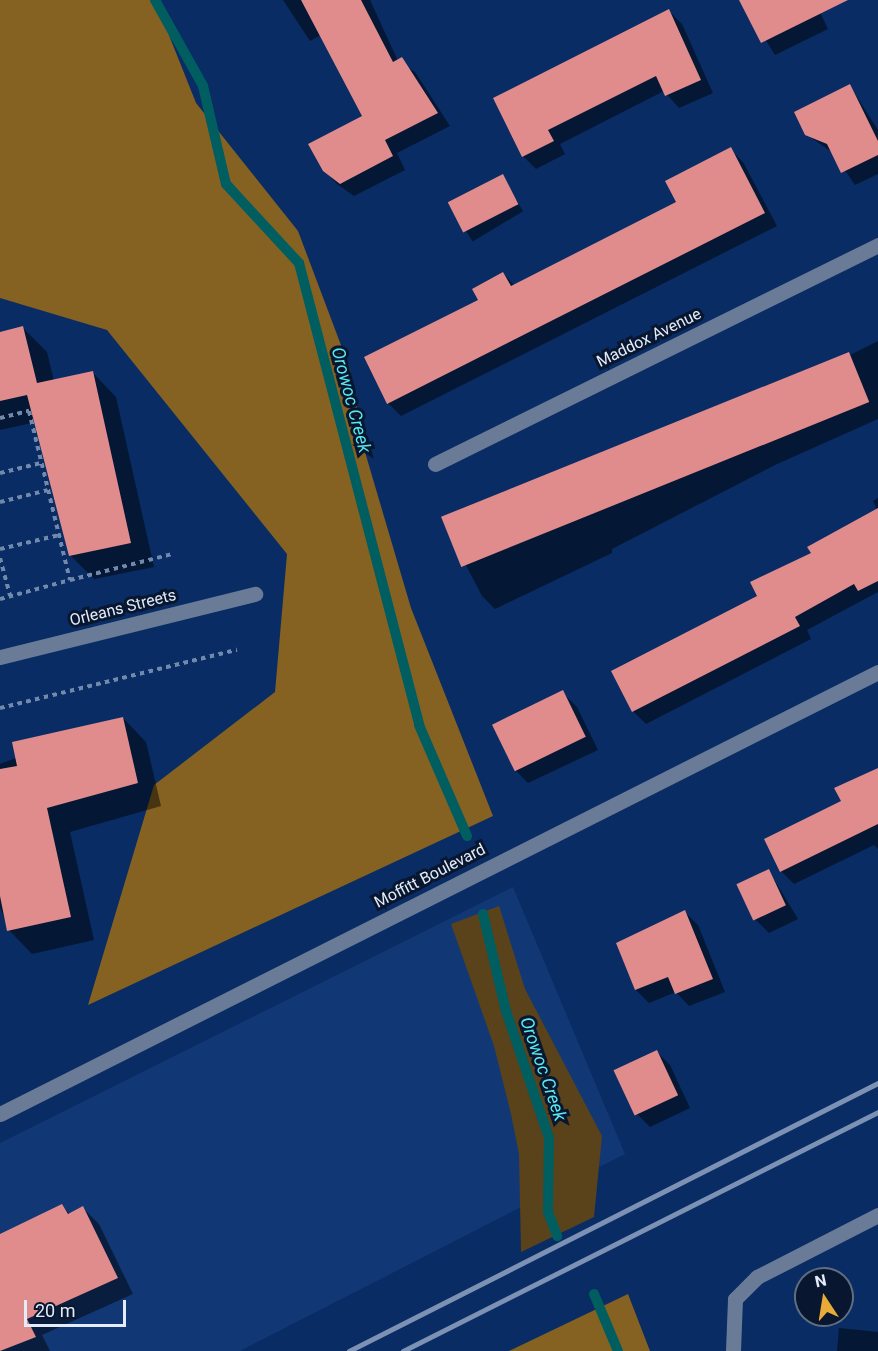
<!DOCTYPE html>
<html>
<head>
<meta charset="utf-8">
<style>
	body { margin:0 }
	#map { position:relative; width:878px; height:1351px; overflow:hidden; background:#082c63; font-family:Roboto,sans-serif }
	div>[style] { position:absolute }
	.built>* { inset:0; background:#113874 }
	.green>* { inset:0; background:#5a431b }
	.forest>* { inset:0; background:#856221 }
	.shadow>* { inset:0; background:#0007; transform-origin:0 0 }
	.stream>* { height:10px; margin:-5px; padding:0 5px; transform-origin:5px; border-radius:5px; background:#005d60 }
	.building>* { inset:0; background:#e08b8c; transform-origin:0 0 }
	.path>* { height:4px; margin-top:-2px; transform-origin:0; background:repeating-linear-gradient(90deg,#7289ac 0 4.5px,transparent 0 9px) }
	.minor>* { height:15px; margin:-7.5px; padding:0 7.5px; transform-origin:7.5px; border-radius:7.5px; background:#6a7b97 }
	.rail>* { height:4.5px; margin:-2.25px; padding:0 2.25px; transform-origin:2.25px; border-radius:2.25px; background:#7c91b3 }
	span { translate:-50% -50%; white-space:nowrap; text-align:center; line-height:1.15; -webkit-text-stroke:6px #08172f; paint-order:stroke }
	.street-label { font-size:16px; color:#e4ecfa }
	.water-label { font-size:18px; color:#58e8ef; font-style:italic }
	.north { position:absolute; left:794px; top:1267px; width:60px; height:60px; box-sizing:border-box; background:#08172f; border:2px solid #606c80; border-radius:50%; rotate:348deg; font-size:16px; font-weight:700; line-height:24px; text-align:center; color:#e4ecfa }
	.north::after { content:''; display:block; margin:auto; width:21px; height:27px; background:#e8ab37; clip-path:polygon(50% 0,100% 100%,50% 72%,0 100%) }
	.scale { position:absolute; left:24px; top:1300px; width:102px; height:27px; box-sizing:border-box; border:3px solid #e4ecfa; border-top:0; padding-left:8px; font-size:18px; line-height:21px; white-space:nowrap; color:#e4ecfa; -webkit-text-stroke:4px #08172f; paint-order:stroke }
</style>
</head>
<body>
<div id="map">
	<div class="built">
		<div style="clip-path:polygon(513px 887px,625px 1154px,240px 1351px,0 1351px,0 1143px)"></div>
	</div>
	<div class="green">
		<div style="clip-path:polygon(499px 906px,525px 989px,602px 1136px,594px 1217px,521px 1252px,519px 1154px,511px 1114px,494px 1046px,451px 924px)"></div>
	</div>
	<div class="forest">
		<div style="clip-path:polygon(0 0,155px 0,196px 103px,298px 231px,350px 369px,365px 452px,411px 608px,493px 816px,88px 1005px,154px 785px,275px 692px,287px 554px,107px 330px,0 298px)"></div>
		<div style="clip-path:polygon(628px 1294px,650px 1351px,509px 1351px)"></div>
	</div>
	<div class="shadow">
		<div style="clip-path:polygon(283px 0,370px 0,398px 61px,415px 72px,450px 126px,397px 153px,405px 170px,354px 196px,337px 184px,324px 170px,364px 117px,321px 35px,310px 41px)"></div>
		<div style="clip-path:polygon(741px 0,814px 0,828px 29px,775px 55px)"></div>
		<div style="clip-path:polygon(669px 11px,682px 24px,713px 93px,679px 108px,664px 91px,560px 144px,565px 154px,536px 169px,523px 156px,495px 99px)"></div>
		<div style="clip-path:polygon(850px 86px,878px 130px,878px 174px,855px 185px,833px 153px,806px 134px)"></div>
		<div style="clip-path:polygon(730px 149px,743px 162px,777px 226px,401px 416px,388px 403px,503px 273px,515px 286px,678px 202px)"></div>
		<div style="left:502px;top:176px;width:41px;height:59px;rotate:59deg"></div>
		<div style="clip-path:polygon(23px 328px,47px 352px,54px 381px,93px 373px,116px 397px,154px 567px,94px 579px,70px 555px,36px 422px,0 430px,0 334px)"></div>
		<div style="clip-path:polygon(878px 341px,878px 419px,775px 465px,612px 549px,612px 553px,495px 609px,482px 596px,459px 552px)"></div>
		<div style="clip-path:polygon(878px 498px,878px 592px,807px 630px,811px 639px,646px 724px,633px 711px,759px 597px,877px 510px,873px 501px)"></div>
		<div style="clip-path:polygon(564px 694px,577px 707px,598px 750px,528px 783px,515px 770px)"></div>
		<div style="clip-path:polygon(123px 718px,146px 742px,161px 806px,70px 832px,94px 940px,32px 954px,9px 930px,0 907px,0 764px)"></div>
		<div style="clip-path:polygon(878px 770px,878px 849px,874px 845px,794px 884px,781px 871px)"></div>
		<div style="clip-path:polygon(769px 871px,798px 919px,769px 933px,756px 920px)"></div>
		<div style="clip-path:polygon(685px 912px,698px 925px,725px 992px,689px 1006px,676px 992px,649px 1003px,636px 990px)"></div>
		<div style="clip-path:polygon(657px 1052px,670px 1065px,690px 1108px,650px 1127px,637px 1114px)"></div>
		<div style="clip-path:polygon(62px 1206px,70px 1214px,83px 1208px,99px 1224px,133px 1294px,42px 1335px,50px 1351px,0 1351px,0 1235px)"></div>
		<div style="clip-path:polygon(839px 1328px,878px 1332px,878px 1351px,837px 1351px)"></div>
	</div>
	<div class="stream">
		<div style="left:155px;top:0;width:98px;rotate:60.8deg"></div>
		<div style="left:203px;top:86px;width:101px;rotate:76.8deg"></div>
		<div style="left:226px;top:184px;width:108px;rotate:47.3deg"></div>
		<div style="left:299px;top:263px;width:477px;rotate:75.4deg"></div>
		<div style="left:419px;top:725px;width:121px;rotate:66.6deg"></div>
		<div style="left:483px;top:914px;width:100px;rotate:76.7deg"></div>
		<div style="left:506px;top:1011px;width:134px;rotate:71.3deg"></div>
		<div style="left:549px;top:1138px;width:74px;rotate:90.8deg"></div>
		<div style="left:548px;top:1212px;width:26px;rotate:69deg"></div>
		<div style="left:594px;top:1294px;width:62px;rotate:67.2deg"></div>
	</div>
	<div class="building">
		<div style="clip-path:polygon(301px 0,361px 0,393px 62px,402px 57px,438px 113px,385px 140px,393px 156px,340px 184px,323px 171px,308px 144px,362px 116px)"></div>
		<div style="clip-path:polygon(739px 0,848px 0,761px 43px)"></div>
		<div style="clip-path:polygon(669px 9px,701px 80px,665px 96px,656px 76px,548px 130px,554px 141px,522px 157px,493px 98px)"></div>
		<div style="clip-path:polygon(850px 84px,878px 141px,878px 155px,841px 173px,827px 144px,805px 135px,794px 112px)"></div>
		<div style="clip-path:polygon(731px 147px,765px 213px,387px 404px,364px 357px,478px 300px,472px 289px,503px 272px,511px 286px,676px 202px,665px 181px)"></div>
		<div style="left:503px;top:174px;width:34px;height:62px;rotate:63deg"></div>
		<div style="clip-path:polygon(23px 326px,37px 383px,93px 371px,131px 543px,69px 556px,27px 395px,0 401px,0 332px)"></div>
		<div style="left:849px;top:352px;width:54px;height:440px;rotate:68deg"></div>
		<div style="clip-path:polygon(878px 508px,878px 581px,858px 591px,854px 584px,795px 617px,800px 626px,632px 712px,611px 671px,757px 596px,750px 582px,811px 553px,807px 547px)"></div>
		<div style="left:563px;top:690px;width:52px;height:79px;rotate:64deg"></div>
		<div style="clip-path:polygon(123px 717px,138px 783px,47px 808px,71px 917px,7px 931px,0 896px,0 769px,17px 766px,12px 742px)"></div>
		<div style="clip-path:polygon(878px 768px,878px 824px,780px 872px,764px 839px,841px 801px,834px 788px)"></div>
		<div style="left:769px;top:869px;width:40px;height:36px;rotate:65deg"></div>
		<div style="clip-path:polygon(685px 910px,713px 979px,675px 994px,668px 977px,635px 990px,616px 943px)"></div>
		<div style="left:657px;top:1050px;width:50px;height:48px;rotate:65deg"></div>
		<div style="clip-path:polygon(62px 1204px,68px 1214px,83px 1206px,118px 1278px,27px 1319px,36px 1337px,0 1351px,0 1234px)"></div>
	</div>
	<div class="path">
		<div style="left:0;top:418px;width:30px;rotate:-14deg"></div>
		<div style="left:29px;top:411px;width:174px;rotate:76.4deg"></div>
		<div style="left:70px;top:580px;width:105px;rotate:-14.3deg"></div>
		<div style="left:0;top:473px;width:42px;rotate:-13.7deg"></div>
		<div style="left:0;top:502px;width:49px;rotate:-14deg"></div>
		<div style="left:0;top:549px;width:61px;rotate:-13.3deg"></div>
		<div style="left:0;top:558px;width:39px;rotate:75deg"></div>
		<div style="left:0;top:599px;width:73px;rotate:-15.2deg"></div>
		<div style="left:0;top:708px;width:244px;rotate:-13.8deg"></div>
	</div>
	<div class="minor">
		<div style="left:435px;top:464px;width:494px;rotate:-26.3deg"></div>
		<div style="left:0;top:657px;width:263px;rotate:-13.9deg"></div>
		<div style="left:0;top:1114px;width:983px;rotate:-26.72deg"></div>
		<div style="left:733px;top:1351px;width:52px;rotate:-87.8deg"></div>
		<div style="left:735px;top:1299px;width:31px;rotate:-45deg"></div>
		<div style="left:757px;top:1277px;width:136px;rotate:-27.1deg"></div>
	</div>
	<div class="rail">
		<div style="left:349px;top:1351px;width:593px;rotate:-26.87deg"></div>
		<div style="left:403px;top:1351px;width:532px;rotate:-26.71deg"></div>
	</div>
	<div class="street-label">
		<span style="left:649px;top:338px;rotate:-26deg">Maddox Avenue</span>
		<span style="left:123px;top:608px;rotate:-14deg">Orleans Streets</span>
		<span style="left:430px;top:876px;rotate:-27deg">Moffitt Boulevard</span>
	</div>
	<div class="water-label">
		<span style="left:351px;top:400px;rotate:75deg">Orowoc Creek</span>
		<span style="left:543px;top:1069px;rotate:71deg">Orowoc Creek</span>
	</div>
	<div class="north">N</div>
	<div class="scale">20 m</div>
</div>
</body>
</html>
